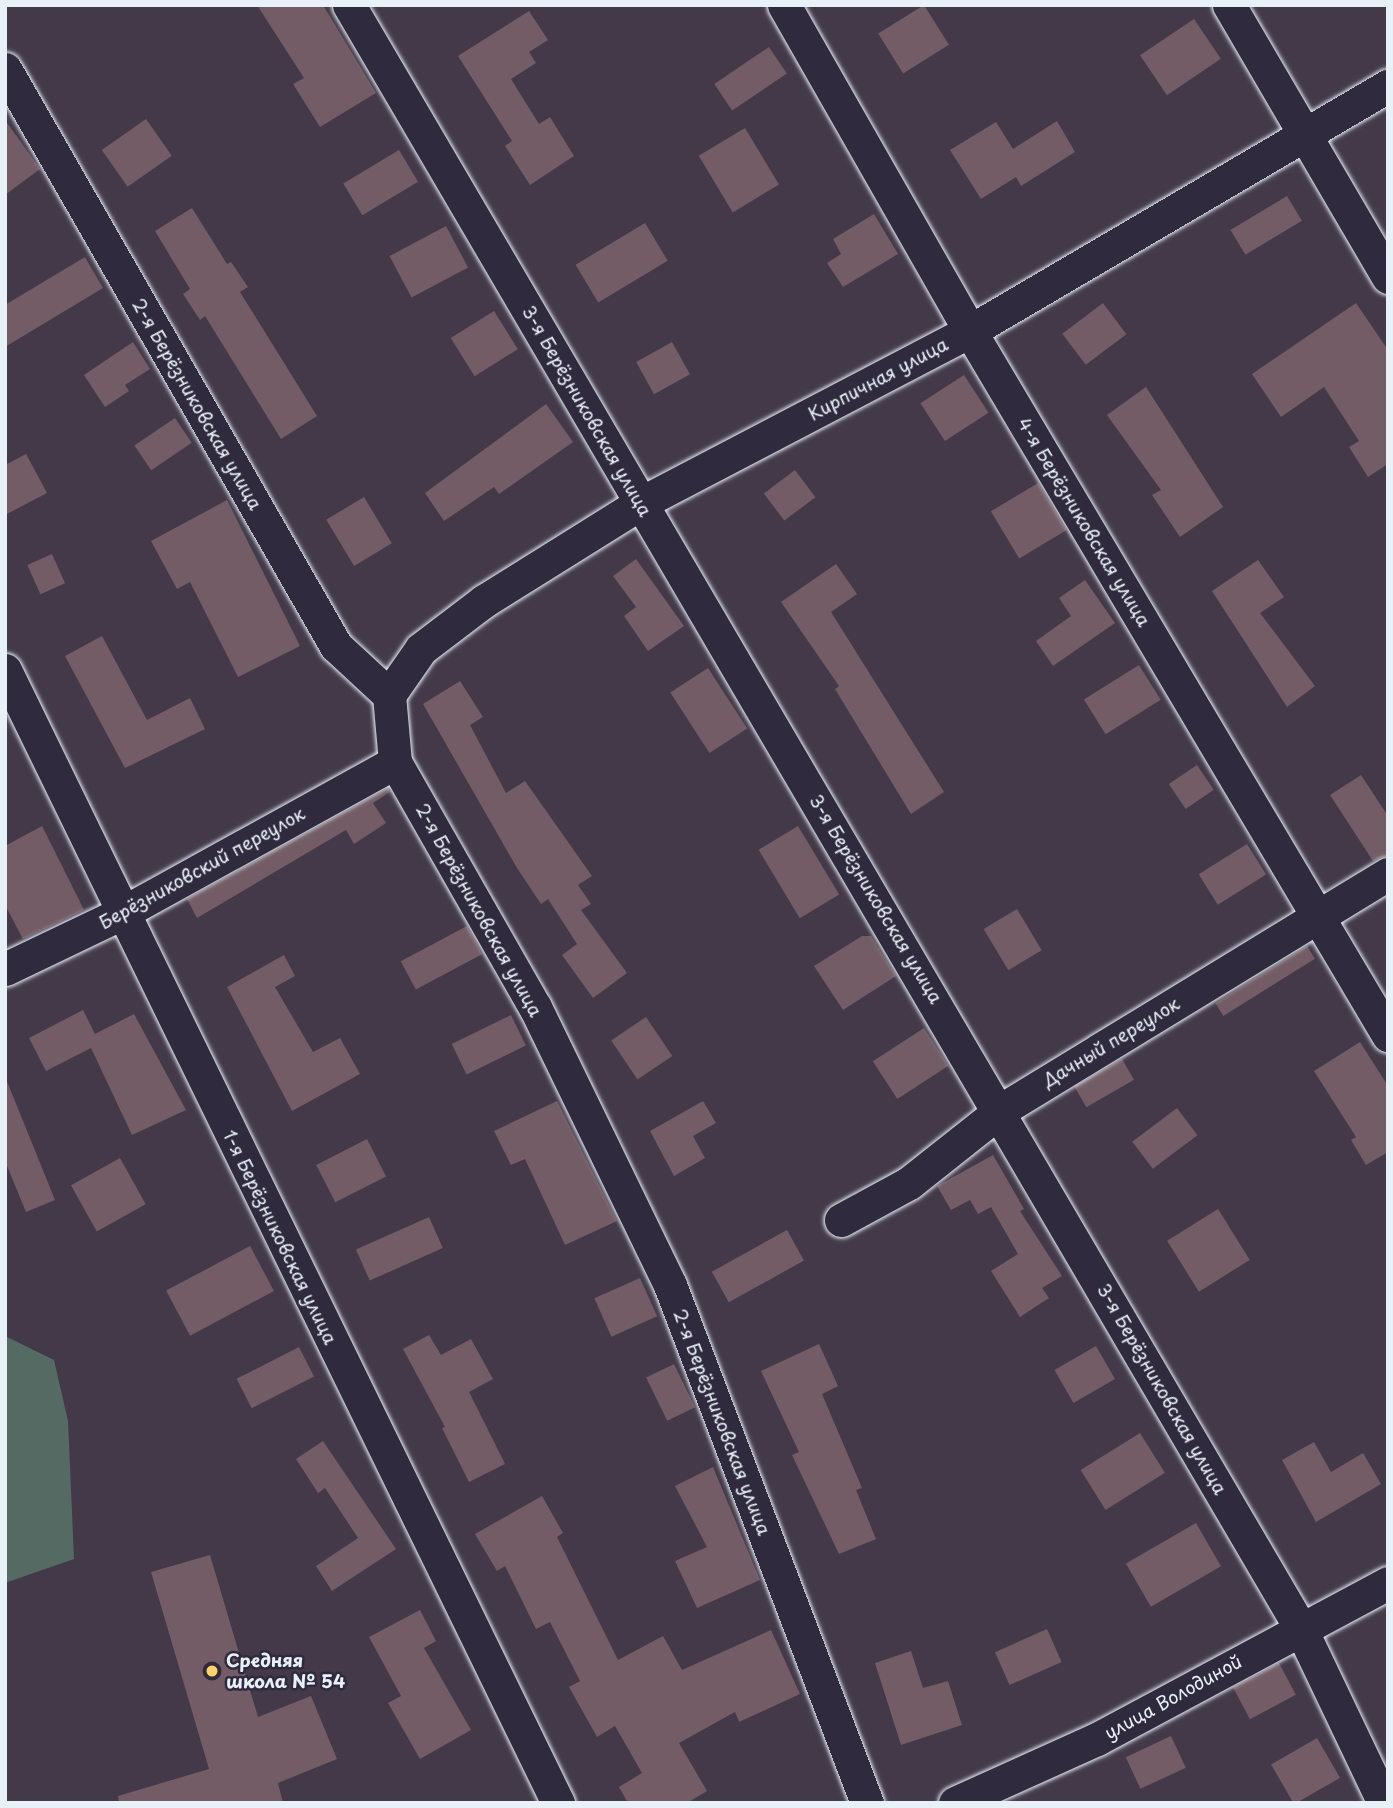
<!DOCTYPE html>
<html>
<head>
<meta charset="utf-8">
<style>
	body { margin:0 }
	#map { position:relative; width:1393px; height:1808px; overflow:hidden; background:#433949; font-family:"Playpen Sans",sans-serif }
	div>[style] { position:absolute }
	.green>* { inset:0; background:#566a64 }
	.building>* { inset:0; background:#735c65; transform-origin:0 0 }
	.roads { filter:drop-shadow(0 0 2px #e8f1f8) drop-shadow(0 0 2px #e8f1f8) }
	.minor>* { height:33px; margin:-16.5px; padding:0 16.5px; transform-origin:16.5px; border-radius:16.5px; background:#2f2a3d }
	.dots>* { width:19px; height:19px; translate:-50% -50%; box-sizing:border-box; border:4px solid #2f2a3d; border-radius:50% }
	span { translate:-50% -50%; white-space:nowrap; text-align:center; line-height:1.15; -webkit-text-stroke:5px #2f2a3d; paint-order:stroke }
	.street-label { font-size:18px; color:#e8f1f8 }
	.poi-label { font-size:18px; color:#e8f1f8; font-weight:700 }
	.left { translate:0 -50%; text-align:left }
	.frame { position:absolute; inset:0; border:7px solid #e8f1f8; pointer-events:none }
</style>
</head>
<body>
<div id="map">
	<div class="green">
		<div style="clip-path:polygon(5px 1336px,54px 1360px,68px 1421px,74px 1559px,5px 1583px)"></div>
	</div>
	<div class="building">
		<div style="clip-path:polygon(257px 5px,323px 5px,376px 93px,320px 127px,293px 84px,304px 78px)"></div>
		<div style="left:924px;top:5px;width:47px;height:54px;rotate:58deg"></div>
		<div style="clip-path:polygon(529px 11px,548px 40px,529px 52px,536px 63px,511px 79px,539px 124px,550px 117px,574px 156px,530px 185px,505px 146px,512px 141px,458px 56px)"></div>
		<div style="left:1194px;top:19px;width:48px;height:65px;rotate:56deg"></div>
		<div style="left:769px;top:47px;width:32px;height:66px;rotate:56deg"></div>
		<div style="left:146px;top:119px;width:45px;height:54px;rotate:55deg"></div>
		<div style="clip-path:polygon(5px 120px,40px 169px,5px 195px)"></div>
		<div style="clip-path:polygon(1057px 121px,1075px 152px,1021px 186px,1016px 177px,981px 199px,950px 150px,996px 122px,1013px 149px)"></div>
		<div style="left:745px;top:128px;width:66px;height:54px;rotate:59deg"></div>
		<div style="left:399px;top:150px;width:37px;height:65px;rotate:59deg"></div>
		<div style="left:1287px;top:196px;width:29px;height:66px;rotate:59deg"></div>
		<div style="clip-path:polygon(192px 208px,227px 264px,231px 262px,248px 287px,240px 292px,317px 416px,281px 439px,205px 316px,200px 320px,183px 294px,190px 289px,155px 231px)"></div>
		<div style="clip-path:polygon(874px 214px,898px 254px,843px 287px,827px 263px,841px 254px,833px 239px)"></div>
		<div style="left:645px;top:223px;width:44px;height:81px;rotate:59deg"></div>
		<div style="left:446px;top:226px;width:47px;height:64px;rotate:62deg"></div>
		<div style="clip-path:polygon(85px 257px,103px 288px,5px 347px,5px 305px)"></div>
		<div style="left:1103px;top:303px;width:39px;height:51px;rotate:53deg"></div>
		<div style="clip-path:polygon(1356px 303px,1388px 350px,1388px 464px,1368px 477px,1349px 447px,1359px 441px,1324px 387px,1281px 417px,1252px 374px)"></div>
		<div style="left:494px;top:311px;width:45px;height:51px;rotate:58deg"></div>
		<div style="clip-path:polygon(133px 342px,150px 369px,125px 385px,129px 391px,105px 407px,84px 375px)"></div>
		<div style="left:672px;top:342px;width:37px;height:41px;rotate:61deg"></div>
		<div style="left:964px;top:375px;width:45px;height:52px;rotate:57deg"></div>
		<div style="clip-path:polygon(1146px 387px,1223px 507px,1180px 537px,1152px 495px,1161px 490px,1107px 415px)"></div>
		<div style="clip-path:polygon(546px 404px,573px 442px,499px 494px,494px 487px,444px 521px,425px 493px)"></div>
		<div style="left:175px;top:418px;width:30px;height:49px;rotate:56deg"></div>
		<div style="clip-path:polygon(26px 454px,47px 493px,5px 515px,5px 465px)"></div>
		<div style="left:795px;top:470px;width:34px;height:39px;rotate:53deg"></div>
		<div style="left:1038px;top:483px;width:55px;height:55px;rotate:59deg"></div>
		<div style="left:364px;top:497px;width:54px;height:44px;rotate:59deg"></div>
		<div style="clip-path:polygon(227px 500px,300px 646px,238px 677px,190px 582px,177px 589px,151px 541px)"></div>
		<div style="left:52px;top:554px;width:32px;height:27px;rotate:66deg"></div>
		<div style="clip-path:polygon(636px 559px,684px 626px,648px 651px,624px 616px,636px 607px,613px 576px)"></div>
		<div style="clip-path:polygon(1258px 560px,1284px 597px,1260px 613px,1315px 686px,1287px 707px,1212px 591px)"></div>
		<div style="clip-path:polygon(836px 564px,857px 594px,831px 612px,944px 792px,911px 814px,835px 689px,839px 686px,781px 602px)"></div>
		<div style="clip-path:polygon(1085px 580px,1115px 623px,1053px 666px,1036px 641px,1071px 616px,1059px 598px)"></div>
		<div style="clip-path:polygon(102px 636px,147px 720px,190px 698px,205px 729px,125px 768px,65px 656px)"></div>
		<div style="left:1139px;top:665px;width:41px;height:65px;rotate:58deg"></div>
		<div style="left:708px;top:668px;width:72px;height:45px;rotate:57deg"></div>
		<div style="clip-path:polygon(460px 681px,483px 717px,470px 725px,506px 793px,525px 781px,592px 876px,578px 885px,591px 904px,581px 910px,627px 973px,593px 998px,562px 955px,577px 944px,548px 899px,541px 904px,517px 868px,423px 704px)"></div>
		<div style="left:1197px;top:765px;width:30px;height:34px;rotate:56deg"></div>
		<div style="clip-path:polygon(1361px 775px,1388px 816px,1388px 855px,1373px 861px,1330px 795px)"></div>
		<div style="clip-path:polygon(388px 788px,390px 792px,373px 803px,386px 823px,354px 844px,346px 830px,197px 918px,187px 899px)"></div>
		<div style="clip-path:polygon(42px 826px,84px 910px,23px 939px,5px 905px,5px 846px)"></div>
		<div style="left:798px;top:826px;width:80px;height:46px;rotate:59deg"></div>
		<div style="left:1247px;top:844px;width:36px;height:57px;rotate:58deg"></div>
		<div style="left:1017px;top:909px;width:48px;height:39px;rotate:59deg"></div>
		<div style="left:467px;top:926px;width:32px;height:75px;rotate:62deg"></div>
		<div style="clip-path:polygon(862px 936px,871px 936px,896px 976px,843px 1010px,814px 966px)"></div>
		<div style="left:1307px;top:946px;width:15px;height:108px;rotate:58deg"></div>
		<div style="clip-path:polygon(284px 955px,295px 976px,275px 987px,313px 1052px,340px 1038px,360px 1074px,292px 1111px,227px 987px)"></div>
		<div style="clip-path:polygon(83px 1010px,95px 1034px,134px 1014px,186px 1110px,132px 1135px,91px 1048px,46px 1071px,29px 1038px)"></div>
		<div style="left:511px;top:1015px;width:34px;height:66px;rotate:64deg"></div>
		<div style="left:646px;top:1017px;width:47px;height:42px;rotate:56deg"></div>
		<div style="left:924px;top:1028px;width:45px;height:61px;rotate:57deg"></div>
		<div style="clip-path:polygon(1360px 1042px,1388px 1086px,1388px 1152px,1366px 1165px,1351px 1140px,1356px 1137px,1314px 1071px)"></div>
		<div style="left:1122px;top:1059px;width:24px;height:55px;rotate:60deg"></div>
		<div style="clip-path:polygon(6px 1079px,55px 1200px,26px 1212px,5px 1161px)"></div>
		<div style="clip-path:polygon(557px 1101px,617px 1221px,565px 1245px,525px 1159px,511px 1165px,494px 1131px)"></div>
		<div style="clip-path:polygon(703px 1101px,716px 1123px,693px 1136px,705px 1158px,674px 1176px,650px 1131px)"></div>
		<div style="left:1177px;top:1108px;width:34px;height:56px;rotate:53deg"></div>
		<div style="left:367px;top:1139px;width:42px;height:57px;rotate:63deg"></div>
		<div style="clip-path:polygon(993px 1155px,1024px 1209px,1020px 1211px,1062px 1276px,1042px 1288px,1049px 1298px,1020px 1317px,991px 1271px,1018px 1254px,991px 1207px,978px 1214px,970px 1200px,951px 1210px,937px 1186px)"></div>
		<div style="left:120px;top:1158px;width:53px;height:56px;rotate:61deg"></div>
		<div style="left:1218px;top:1209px;width:60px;height:60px;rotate:58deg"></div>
		<div style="left:429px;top:1217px;width:34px;height:80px;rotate:66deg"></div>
		<div style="left:787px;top:1230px;width:35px;height:86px;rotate:61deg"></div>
		<div style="left:250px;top:1246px;width:51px;height:95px;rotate:62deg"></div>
		<div style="left:640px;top:1278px;width:42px;height:50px;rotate:66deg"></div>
		<div style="clip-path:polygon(429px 1335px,441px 1355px,471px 1339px,493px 1379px,469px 1392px,505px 1464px,469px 1482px,442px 1428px,445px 1427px,403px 1349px)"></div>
		<div style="clip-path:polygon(819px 1344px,838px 1386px,822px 1394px,862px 1488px,856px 1490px,876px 1539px,839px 1554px,792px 1455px,799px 1452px,761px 1371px)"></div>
		<div style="left:1096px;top:1346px;width:38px;height:48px;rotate:60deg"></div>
		<div style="left:299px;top:1347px;width:33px;height:70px;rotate:63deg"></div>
		<div style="left:674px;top:1364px;width:48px;height:31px;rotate:64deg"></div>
		<div style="left:1140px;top:1433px;width:47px;height:70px;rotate:58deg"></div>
		<div style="clip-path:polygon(323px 1441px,396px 1549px,332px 1591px,316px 1566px,358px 1538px,325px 1488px,318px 1493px,296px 1459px)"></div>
		<div style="clip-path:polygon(1314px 1442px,1331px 1472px,1363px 1453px,1381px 1484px,1316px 1522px,1282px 1460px)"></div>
		<div style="clip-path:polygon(713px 1467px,760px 1580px,697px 1608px,675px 1561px,707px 1547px,675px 1486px)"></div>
		<div style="clip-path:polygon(542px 1496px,563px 1533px,557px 1537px,618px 1660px,663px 1636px,682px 1670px,771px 1630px,800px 1694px,739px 1722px,735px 1712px,679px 1743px,707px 1791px,687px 1803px,628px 1803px,619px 1787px,642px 1773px,615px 1726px,597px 1737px,569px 1687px,580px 1681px,550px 1622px,536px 1629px,505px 1566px,497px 1571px,475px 1534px)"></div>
		<div style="left:1196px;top:1523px;width:50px;height:81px;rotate:60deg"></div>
		<div style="clip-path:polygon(210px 1555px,258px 1717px,311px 1696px,337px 1759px,278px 1783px,283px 1803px,119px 1803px,118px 1796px,209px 1769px,151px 1572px)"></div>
		<div style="clip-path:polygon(420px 1610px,436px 1641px,424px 1648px,471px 1730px,420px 1759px,388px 1703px,401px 1696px,369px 1637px)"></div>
		<div style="left:1047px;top:1629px;width:36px;height:57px;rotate:66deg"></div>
		<div style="clip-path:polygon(911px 1651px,923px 1688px,948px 1681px,962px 1725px,901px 1745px,875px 1663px)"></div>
		<div style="left:1279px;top:1663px;width:36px;height:52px;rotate:62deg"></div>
		<div style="left:1171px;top:1736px;width:35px;height:50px;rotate:65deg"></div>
		<div style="left:1317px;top:1738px;width:46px;height:53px;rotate:60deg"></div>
	</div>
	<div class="roads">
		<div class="minor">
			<div style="left:349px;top:5px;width:1880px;rotate:59.62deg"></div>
			<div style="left:1300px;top:1627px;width:195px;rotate:64.5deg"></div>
			<div style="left:784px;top:5px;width:375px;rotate:60.3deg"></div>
			<div style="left:970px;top:331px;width:819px;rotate:59.3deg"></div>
			<div style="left:1229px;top:5px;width:315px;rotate:59.7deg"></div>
			<div style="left:5px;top:69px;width:665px;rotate:60.16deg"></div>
			<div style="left:336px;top:646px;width:72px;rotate:42.8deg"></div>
			<div style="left:389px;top:695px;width:67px;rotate:84.9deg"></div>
			<div style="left:395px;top:762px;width:282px;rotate:60.3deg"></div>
			<div style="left:535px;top:1007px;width:309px;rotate:64.1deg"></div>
			<div style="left:670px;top:1285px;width:554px;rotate:69.18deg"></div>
			<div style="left:5px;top:670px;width:1261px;rotate:63.98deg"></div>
			<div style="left:389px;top:695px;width:56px;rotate:-55.2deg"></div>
			<div style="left:421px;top:649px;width:79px;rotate:-37.3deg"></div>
			<div style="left:484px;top:601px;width:185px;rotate:-32deg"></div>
			<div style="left:641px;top:503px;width:371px;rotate:-27.6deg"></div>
			<div style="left:970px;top:331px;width:485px;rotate:-30.4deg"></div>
			<div style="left:5px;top:969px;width:130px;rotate:-25.6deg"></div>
			<div style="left:122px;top:913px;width:312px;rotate:-28.9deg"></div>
			<div style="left:841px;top:1220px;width:77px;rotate:-28.6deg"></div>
			<div style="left:909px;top:1183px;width:117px;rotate:-38.4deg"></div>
			<div style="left:1001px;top:1110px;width:453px;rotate:-31.4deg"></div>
			<div style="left:955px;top:1803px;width:156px;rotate:-24.3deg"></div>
			<div style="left:1097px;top:1739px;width:330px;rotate:-28.2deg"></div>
		</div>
	</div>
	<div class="dots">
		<div style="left:212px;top:1671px;background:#ffd166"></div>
	</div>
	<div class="street-label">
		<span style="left:878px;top:379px;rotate:-28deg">Кирпичная улица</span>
		<span style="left:197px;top:404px;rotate:60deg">2-я Берёзниковская улица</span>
		<span style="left:587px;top:411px;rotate:60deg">3-я Берёзниковская улица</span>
		<span style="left:1084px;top:522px;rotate:59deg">4-я Берёзниковская улица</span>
		<span style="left:202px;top:868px;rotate:-29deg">Берёзниковский переулок</span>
		<span style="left:876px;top:899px;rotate:59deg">3-я Берёзниковская улица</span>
		<span style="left:479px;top:910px;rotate:61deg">2-я Берёзниковская улица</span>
		<span style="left:1111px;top:1042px;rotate:-31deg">Дачный переулок</span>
		<span style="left:280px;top:1237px;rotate:64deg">1-я Берёзниковская улица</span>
		<span style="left:1162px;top:1389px;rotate:60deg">3-я Берёзниковская улица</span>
		<span style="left:722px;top:1422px;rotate:69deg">2-я Берёзниковская улица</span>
		<span style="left:1173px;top:1697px;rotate:-29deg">улица Володиной</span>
	</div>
	<div class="poi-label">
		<span class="left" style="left:226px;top:1671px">Средняя<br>школа № 54</span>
	</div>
	<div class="frame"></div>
</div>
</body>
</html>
